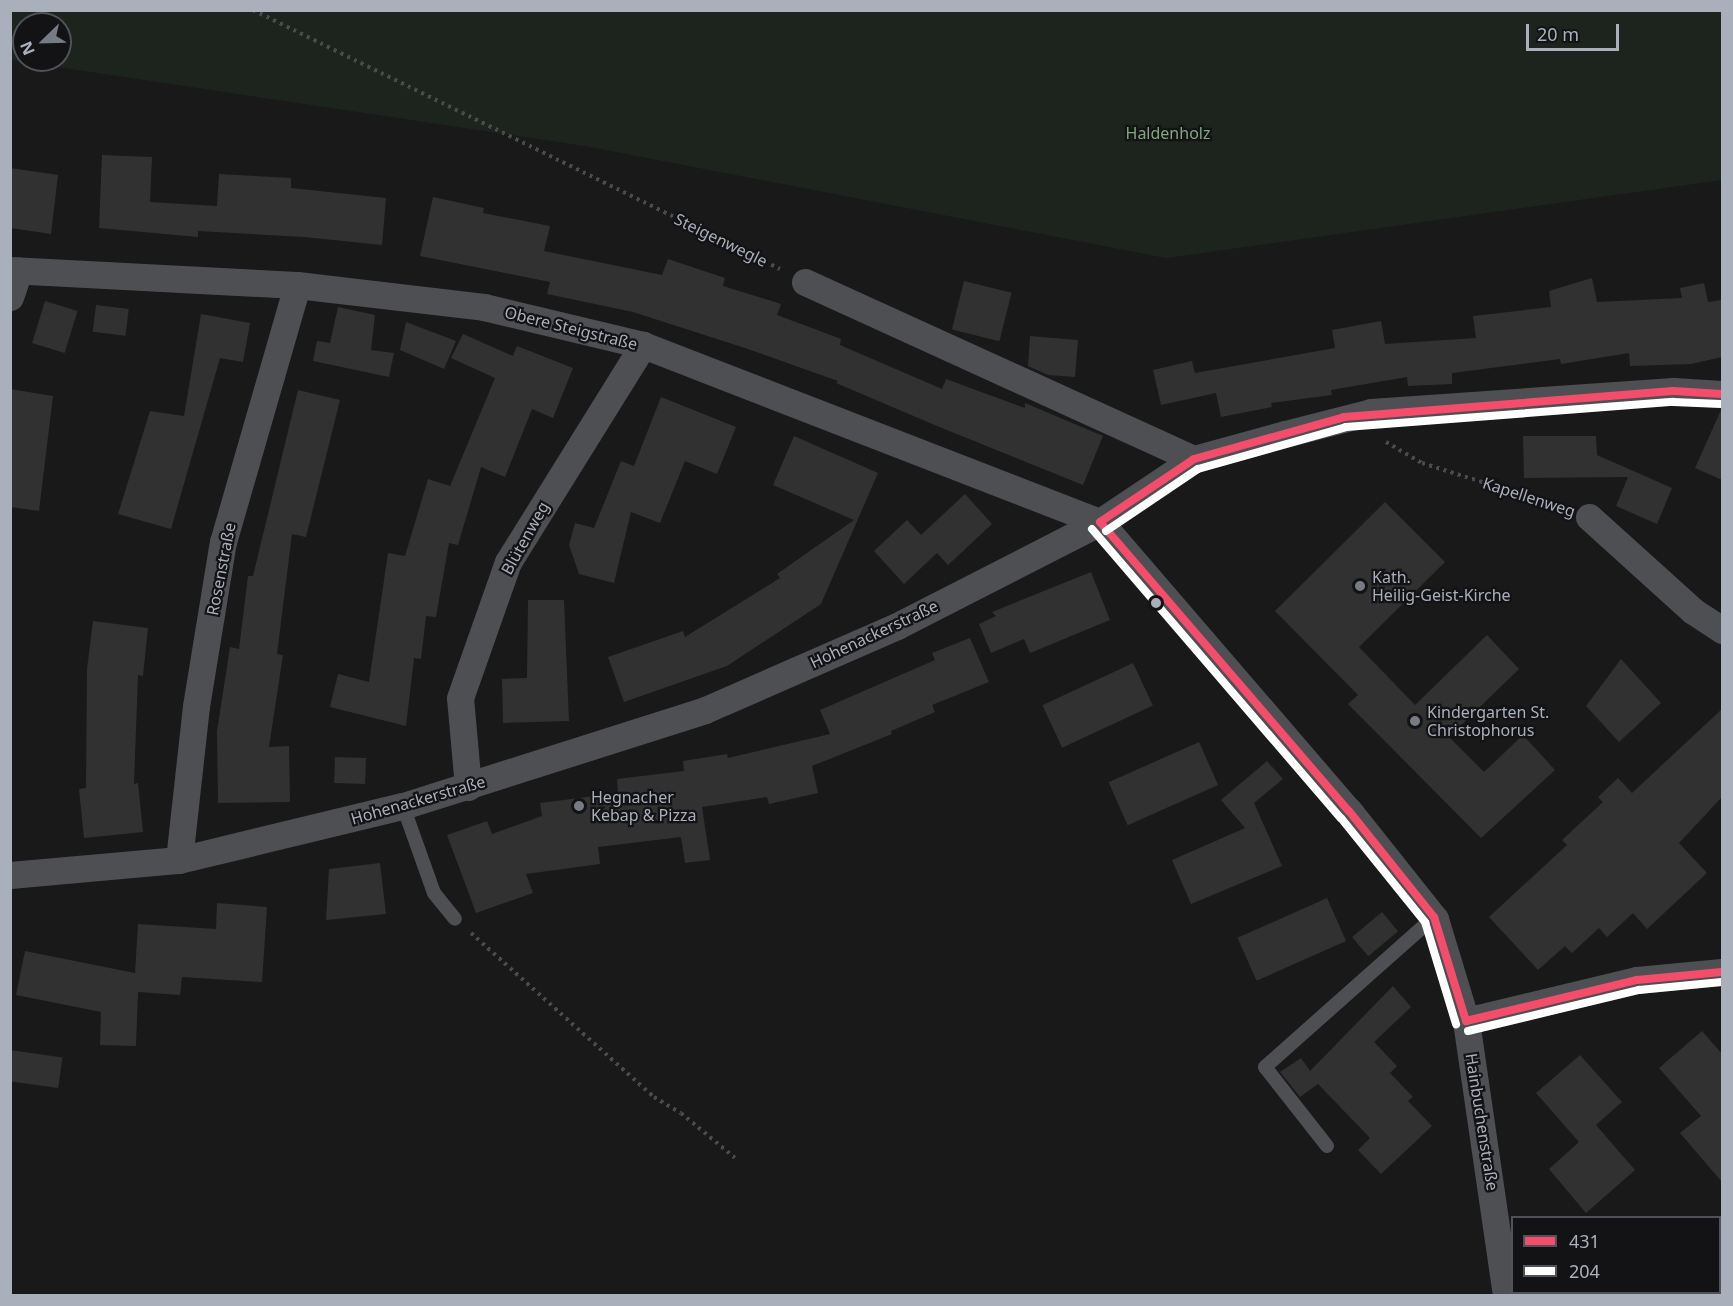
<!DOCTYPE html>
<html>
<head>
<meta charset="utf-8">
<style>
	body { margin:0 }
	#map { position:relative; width:1733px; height:1306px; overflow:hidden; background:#19191a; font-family:"Noto Sans",sans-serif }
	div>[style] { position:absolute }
	.green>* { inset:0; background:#1d241e }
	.building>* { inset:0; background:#313132; transform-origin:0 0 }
	.path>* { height:4px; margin-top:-2px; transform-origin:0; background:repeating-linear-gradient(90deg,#494b4d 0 3px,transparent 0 7.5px) }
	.service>* { height:14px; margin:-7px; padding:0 7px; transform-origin:7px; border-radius:7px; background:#4d4f53 }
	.minor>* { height:27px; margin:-13.5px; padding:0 13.5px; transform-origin:13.5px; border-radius:13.5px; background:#4d4f53 }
	.bus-1>* { height:8px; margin:-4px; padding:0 4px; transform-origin:4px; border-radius:4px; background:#f44d6c }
	.bus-2>* { height:8px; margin:-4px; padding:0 4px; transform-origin:4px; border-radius:4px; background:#fff }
	.dots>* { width:16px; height:16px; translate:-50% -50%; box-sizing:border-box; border:3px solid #131316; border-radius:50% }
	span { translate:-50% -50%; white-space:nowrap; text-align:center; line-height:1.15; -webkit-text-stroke:4.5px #131316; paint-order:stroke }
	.park-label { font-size:16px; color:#80a780 }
	.street-label { font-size:16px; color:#aab0bb }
	.poi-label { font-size:16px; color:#aab0bb }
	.left { translate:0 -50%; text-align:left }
	.frame { position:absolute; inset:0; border:12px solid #aab0bb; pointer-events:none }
	.legend { position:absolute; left:1511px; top:1216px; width:210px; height:78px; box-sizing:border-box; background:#131316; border:2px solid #4f5258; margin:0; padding:8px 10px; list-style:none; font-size:18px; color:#aab0bb }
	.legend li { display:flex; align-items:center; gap:12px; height:30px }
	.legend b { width:30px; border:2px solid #4f5258 }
	.north { position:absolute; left:12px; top:12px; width:60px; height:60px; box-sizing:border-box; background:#131316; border:2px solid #4f5258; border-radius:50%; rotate:247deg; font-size:16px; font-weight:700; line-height:24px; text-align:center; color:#aab0bb }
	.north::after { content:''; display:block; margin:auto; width:21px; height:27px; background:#777b83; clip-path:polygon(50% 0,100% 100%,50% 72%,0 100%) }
	.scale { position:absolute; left:1526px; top:24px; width:93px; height:27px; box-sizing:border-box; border:3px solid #aab0bb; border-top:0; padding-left:8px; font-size:18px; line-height:21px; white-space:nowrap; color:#aab0bb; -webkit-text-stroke:4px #131316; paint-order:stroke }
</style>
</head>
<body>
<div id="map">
	<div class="green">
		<div style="clip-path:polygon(evenodd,10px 11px,1722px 11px,1722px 180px,1166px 258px,585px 146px,11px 60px,10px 11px,24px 24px,60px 24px,60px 60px,24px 60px,24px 24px)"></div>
	</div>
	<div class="building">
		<div style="clip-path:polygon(102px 155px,152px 157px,150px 202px,217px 206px,219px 174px,291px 178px,291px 188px,386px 198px,382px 245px,304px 237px,198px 231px,198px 237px,99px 228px)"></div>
		<div style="clip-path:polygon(10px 168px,58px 175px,51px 234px,10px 228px)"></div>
		<div style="clip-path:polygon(433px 197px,484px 208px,483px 213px,550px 226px,544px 251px,662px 275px,668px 259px,725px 278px,723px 286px,781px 304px,777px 315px,841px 339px,840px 345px,942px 389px,946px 379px,1025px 408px,1025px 403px,1103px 436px,1083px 485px,937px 426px,836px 383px,838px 381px,748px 349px,633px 312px,547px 294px,550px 282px,420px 256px)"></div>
		<div style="clip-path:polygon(1592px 278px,1597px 302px,1682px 298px,1680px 288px,1704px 283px,1708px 302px,1722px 300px,1722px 357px,1691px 364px,1630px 366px,1629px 353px,1561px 364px,1560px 359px,1452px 373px,1452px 384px,1408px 386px,1407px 377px,1331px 390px,1332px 395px,1271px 403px,1272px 407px,1221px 417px,1216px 393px,1161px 405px,1153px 370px,1192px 361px,1195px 373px,1335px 348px,1332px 330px,1381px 321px,1385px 344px,1476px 338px,1473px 316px,1551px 307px,1549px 291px)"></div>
		<div style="left:964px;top:281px;width:49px;height:50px;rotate:14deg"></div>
		<div style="left:45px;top:301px;width:34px;height:44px;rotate:17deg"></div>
		<div style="left:96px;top:305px;width:33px;height:27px;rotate:7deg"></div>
		<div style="clip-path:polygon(338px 307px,375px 315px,371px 350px,394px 353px,389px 377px,313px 361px,317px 341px,330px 343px)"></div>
		<div style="clip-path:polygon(201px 314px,250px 323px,243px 362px,220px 358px,171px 529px,118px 514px,150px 411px,184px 416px)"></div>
		<div style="clip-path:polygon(406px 322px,456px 341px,444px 369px,400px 350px)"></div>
		<div style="clip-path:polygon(463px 334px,513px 356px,517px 346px,573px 368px,553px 418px,532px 409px,505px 477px,481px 467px,458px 545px,449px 543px,436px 617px,426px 616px,421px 659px,414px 658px,406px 726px,330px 707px,338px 674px,369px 682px,388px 553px,405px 556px,428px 479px,450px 486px,495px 378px,451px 358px)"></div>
		<div style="clip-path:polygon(1030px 336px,1078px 340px,1075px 377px,1048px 375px,1028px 366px)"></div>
		<div style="clip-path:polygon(10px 389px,53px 396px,39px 511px,10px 507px)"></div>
		<div style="clip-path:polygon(298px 390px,340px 400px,306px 537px,292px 534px,277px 654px,283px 655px,269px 747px,289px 746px,290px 802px,218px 803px,217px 731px,230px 647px,239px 649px,248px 576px,253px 576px)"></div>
		<div style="clip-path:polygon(661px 397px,736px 427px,717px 474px,685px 461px,660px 523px,631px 512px,614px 583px,579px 574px,569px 545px,575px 523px,594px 528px,621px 461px,634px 466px)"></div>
		<div style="clip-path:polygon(1721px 410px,1722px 410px,1722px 480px,1695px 468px)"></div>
		<div style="clip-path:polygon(794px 436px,878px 473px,821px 604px,727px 666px,624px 702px,608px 657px,683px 631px,685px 637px,780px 578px,777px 574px,854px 520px,773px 485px)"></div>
		<div style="clip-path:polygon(1523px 436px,1596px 436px,1597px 455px,1672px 488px,1657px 524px,1616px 506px,1628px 477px,1524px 478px)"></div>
		<div style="clip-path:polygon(965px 494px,992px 524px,948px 565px,937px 553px,904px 584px,874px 551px,907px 520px,921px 535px)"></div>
		<div style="clip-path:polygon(1385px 502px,1445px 562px,1359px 647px,1415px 705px,1487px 635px,1519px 669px,1449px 737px,1484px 772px,1523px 735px,1555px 770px,1481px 838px,1348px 704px,1358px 695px,1275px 611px)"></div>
		<div style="clip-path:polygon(1091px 572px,1110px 620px,1030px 653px,1024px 639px,991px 653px,979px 624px,996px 616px,992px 612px)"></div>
		<div style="clip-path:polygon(528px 600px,564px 600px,569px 721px,503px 723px,502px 679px,527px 678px)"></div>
		<div style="clip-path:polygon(93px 621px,148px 628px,143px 676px,138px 675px,134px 784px,138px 783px,143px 832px,84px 838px,79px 789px,86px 788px,87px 669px)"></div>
		<div style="clip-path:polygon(970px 638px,989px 682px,932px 705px,935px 712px,891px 731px,892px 734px,812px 766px,818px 793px,769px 804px,767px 797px,702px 807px,710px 860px,685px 863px,681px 837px,598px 847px,600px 864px,526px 874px,533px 893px,476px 913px,447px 835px,487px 821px,492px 834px,542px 816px,540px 803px,618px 793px,617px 779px,684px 771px,683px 761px,727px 754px,728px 758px,830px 734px,820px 710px,935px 660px,932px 653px)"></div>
		<div style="clip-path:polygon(1621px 659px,1661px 703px,1619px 742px,1586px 706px)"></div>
		<div style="left:1133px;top:663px;width:47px;height:100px;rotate:65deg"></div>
		<div style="clip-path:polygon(1722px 709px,1722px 797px,1679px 843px,1707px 873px,1647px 929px,1633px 913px,1607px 937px,1599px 928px,1572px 953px,1565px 946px,1538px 970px,1489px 917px,1567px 845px,1562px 840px,1603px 802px,1598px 797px,1618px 778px,1632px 793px)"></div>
		<div style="left:1199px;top:742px;width:47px;height:99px;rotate:66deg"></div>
		<div style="left:335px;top:757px;width:31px;height:26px;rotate:2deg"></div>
		<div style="clip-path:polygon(1267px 761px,1283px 779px,1254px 803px,1282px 866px,1191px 904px,1172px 860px,1245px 828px,1221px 800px)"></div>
		<div style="clip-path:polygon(380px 863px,386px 914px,326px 920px,329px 869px)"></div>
		<div style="left:1327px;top:898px;width:47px;height:98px;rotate:66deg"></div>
		<div style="clip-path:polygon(217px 903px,267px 907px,262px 982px,182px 977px,180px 995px,138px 992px,136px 1046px,100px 1045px,101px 1012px,16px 995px,25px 951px,135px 973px,138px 924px,216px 929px)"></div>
		<div style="left:1382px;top:912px;width:25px;height:39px;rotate:50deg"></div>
		<div style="clip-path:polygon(1393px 986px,1411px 1007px,1374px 1042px,1397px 1066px,1390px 1073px,1413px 1097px,1408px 1101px,1432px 1126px,1381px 1174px,1358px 1150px,1370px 1138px,1318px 1084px,1300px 1097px,1280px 1072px,1301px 1058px,1310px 1071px)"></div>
		<div style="clip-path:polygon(1702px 1031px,1722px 1054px,1722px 1182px,1680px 1133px,1701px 1116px,1659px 1068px)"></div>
		<div style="left:10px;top:1050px;width:53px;height:31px;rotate:8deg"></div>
		<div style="clip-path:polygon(1580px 1055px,1622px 1102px,1596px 1125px,1635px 1170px,1586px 1213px,1549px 1169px,1579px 1142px,1536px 1093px)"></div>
	</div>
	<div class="path">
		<div style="left:253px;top:10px;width:587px;rotate:26.17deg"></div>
		<div style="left:1386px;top:442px;width:42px;rotate:30.3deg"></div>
		<div style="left:1422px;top:463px;width:149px;rotate:17.6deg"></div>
		<div style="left:471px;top:933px;width:246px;rotate:41.9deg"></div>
		<div style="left:654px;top:1097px;width:31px;rotate:31deg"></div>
		<div style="left:681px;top:1113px;width:70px;rotate:39.8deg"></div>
	</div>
	<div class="service">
		<div style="left:403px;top:806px;width:92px;rotate:70.4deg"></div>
		<div style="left:434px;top:893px;width:33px;rotate:51deg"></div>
		<div style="left:1327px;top:1146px;width:100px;rotate:-128.1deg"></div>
		<div style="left:1265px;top:1067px;width:226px;rotate:-41.6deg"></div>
	</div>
	<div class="minor">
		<div style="left:10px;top:270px;width:287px;rotate:3deg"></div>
		<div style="left:297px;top:285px;width:188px;rotate:6.7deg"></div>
		<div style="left:484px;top:307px;width:163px;rotate:13.4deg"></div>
		<div style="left:643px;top:345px;width:490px;rotate:21.2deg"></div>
		<div style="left:1100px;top:522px;width:381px;rotate:49.3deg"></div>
		<div style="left:1349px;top:811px;width:138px;rotate:51.5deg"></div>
		<div style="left:1435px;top:919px;width:107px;rotate:73.1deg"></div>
		<div style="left:1466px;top:1021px;width:278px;rotate:81.7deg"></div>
		<div style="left:805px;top:282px;width:427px;rotate:24.5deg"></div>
		<div style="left:10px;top:297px;width:28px;rotate:-71deg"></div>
		<div style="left:1589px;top:517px;width:140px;rotate:42.1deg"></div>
		<div style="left:1693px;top:611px;width:35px;rotate:33deg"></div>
		<div style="left:468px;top:787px;width:89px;rotate:-95.1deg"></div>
		<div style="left:460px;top:698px;width:144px;rotate:-70.6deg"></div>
		<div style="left:508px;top:562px;width:256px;rotate:-58.1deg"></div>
		<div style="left:179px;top:860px;width:155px;rotate:-83.7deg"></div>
		<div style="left:196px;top:706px;width:166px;rotate:-80.7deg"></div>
		<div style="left:223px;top:542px;width:267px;rotate:-73.9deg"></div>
		<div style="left:10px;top:875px;width:170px;rotate:-5.1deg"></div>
		<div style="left:179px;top:860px;width:230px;rotate:-13.6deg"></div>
		<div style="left:403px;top:806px;width:317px;rotate:-17.6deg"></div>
		<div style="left:705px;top:710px;width:210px;rotate:-23.6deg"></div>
		<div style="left:897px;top:626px;width:228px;rotate:-27.1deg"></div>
		<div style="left:1100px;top:522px;width:113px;rotate:-33.8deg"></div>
		<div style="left:1194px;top:459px;width:94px;rotate:-15.4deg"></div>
		<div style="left:1285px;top:434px;width:89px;rotate:-14.3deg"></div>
		<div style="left:1371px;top:412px;width:303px;rotate:-4deg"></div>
		<div style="left:1673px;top:391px;width:49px;rotate:3.5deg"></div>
		<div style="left:1466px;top:1021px;width:176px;rotate:-13.5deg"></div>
		<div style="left:1637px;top:980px;width:85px;rotate:-5.4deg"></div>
	</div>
	<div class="bus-1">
		<div style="left:1100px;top:522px;width:113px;rotate:-33.8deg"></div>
		<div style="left:1194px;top:459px;width:156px;rotate:-15.6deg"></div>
		<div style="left:1344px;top:417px;width:330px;rotate:-4.5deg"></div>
		<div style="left:1673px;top:391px;width:49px;rotate:3.5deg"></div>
		<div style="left:1100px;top:522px;width:381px;rotate:49.3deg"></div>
		<div style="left:1349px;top:811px;width:136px;rotate:51.3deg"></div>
		<div style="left:1434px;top:917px;width:109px;rotate:72.9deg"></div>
		<div style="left:1466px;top:1021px;width:176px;rotate:-13.5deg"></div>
		<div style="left:1637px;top:980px;width:85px;rotate:-5.4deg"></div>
	</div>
	<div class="bus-2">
		<div style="left:1092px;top:529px;width:381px;rotate:49.3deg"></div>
		<div style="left:1341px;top:818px;width:134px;rotate:51.1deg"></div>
		<div style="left:1425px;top:922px;width:107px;rotate:73.1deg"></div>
		<div style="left:1106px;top:531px;width:111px;rotate:-34deg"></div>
		<div style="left:1198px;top:469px;width:154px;rotate:-15.8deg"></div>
		<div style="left:1346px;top:427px;width:328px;rotate:-4.4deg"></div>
		<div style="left:1673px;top:402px;width:48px;rotate:2.4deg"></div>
		<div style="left:1468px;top:1031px;width:176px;rotate:-13.5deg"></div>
		<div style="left:1639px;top:990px;width:83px;rotate:-5.5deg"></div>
	</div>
	<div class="dots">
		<div style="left:1360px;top:586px;background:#777b83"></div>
		<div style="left:1156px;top:603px;background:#aab0bb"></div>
		<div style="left:1415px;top:721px;background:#777b83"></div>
		<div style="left:579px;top:806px;background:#777b83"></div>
	</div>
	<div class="park-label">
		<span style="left:1168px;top:133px">Haldenholz</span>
	</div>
	<div class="street-label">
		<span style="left:721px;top:240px;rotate:26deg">Steigenwegle</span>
		<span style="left:571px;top:328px;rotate:14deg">Obere Steigstraße</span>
		<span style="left:1529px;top:497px;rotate:18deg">Kapellenweg</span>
		<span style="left:525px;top:538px;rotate:-61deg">Blütenweg</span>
		<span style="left:221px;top:569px;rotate:-79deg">Rosenstraße</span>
		<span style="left:874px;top:634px;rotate:-25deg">Hohenackerstraße</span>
		<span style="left:418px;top:800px;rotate:-16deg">Hohenackerstraße</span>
		<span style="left:1482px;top:1122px;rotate:81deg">Hainbuchenstraße</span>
	</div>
	<div class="poi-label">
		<span class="left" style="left:1372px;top:586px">Kath.<br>Heilig-Geist-Kirche</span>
		<span class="left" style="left:1427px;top:721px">Kindergarten St.<br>Christophorus</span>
		<span class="left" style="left:591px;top:806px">Hegnacher<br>Kebap &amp; Pizza</span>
	</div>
	<div class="frame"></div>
	<ul class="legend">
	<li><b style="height:8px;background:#f44d6c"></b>431</li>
	<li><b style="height:8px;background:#fff"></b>204</li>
	</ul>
	<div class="north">N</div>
	<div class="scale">20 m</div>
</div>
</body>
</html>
